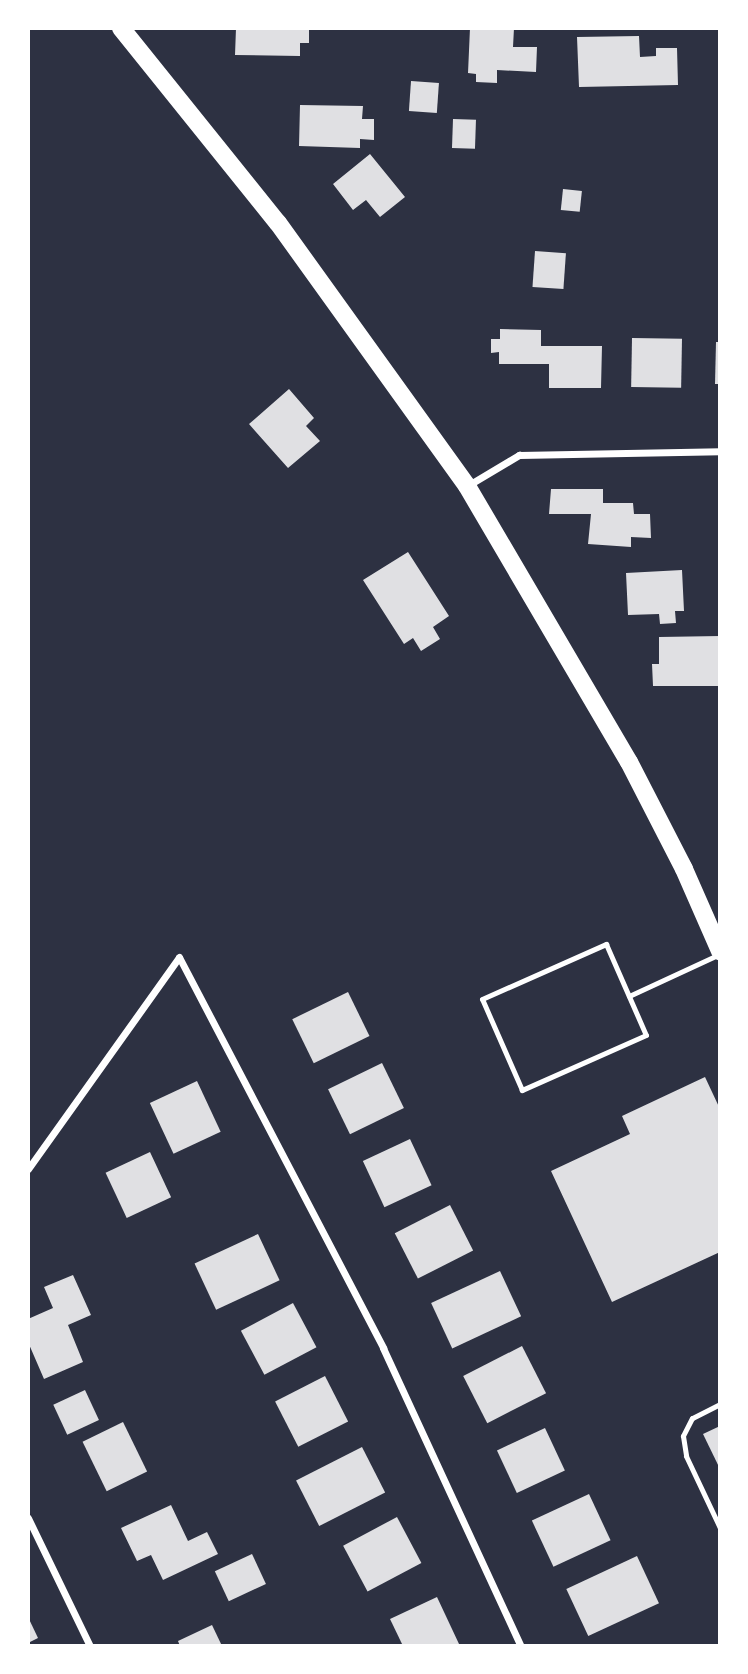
<!DOCTYPE html>
<html>
<head>
<meta charset="utf-8">
<style>
	body { margin:0 }
	#map { position:relative; width:748px; height:1674px; overflow:hidden; background:#2d3142; font-family:Roboto,sans-serif }
	div>[style] { position:absolute }
	.building>* { inset:0; background:#e0e0e3; transform-origin:0 0 }
	.service>* { height:5px; margin:-2.5px; padding:0 2.5px; transform-origin:2.5px; border-radius:2.5px; background:#fff }
	.minor>* { height:7px; margin:-3.5px; padding:0 3.5px; transform-origin:3.5px; border-radius:3.5px; background:#fff }
	.primary>* { height:18px; margin:-9px; padding:0 9px; transform-origin:9px; border-radius:9px; background:#fff }
	span { translate:-50% -50%; white-space:nowrap; text-align:center; line-height:1.15; -webkit-text-stroke:5px #fff; paint-order:stroke }
	.frame { position:absolute; inset:0; border:30px solid #fff; pointer-events:none }
</style>
</head>
<body>
<div id="map">
	<div class="building">
		<div style="clip-path:polygon(236px 28px,309px 28px,309px 43px,300px 43px,300px 56px,235px 55px)"></div>
		<div style="clip-path:polygon(470px 28px,514px 28px,513px 47px,537px 47px,536px 72px,497px 70px,497px 83px,476px 82px,476px 74px,468px 73px)"></div>
		<div style="clip-path:polygon(639px 36px,640px 57px,656px 56px,656px 48px,677px 48px,678px 85px,579px 87px,577px 37px)"></div>
		<div style="left:411px;top:81px;width:28px;height:30px;rotate:4deg"></div>
		<div style="clip-path:polygon(300px 105px,363px 106px,362px 119px,374px 119px,374px 140px,360px 139px,360px 148px,299px 146px)"></div>
		<div style="left:453px;top:119px;width:23px;height:29px;rotate:2deg"></div>
		<div style="clip-path:polygon(370px 154px,405px 197px,380px 217px,366px 200px,353px 210px,333px 184px)"></div>
		<div style="left:563px;top:189px;width:19px;height:21px;rotate:6deg"></div>
		<div style="left:535px;top:251px;width:31px;height:36px;rotate:4deg"></div>
		<div style="clip-path:polygon(500px 329px,541px 330px,541px 346px,602px 346px,601px 388px,549px 388px,549px 364px,499px 364px,499px 352px,491px 353px,491px 339px,500px 339px)"></div>
		<div style="left:632px;top:338px;width:50px;height:49px;rotate:1deg"></div>
		<div style="clip-path:polygon(716px 342px,720px 342px,720px 384px,715px 384px)"></div>
		<div style="clip-path:polygon(289px 389px,314px 418px,306px 426px,320px 441px,288px 468px,249px 424px)"></div>
		<div style="clip-path:polygon(551px 489px,603px 489px,603px 503px,633px 503px,634px 514px,650px 514px,651px 538px,631px 537px,631px 547px,588px 544px,591px 514px,549px 514px)"></div>
		<div style="clip-path:polygon(408px 552px,449px 616px,433px 627px,440px 639px,421px 651px,413px 638px,404px 644px,363px 580px)"></div>
		<div style="clip-path:polygon(682px 570px,684px 611px,675px 611px,676px 623px,660px 624px,659px 614px,628px 615px,626px 573px)"></div>
		<div style="clip-path:polygon(720px 636px,720px 686px,653px 686px,652px 664px,659px 664px,659px 637px)"></div>
		<div style="left:348px;top:992px;width:49px;height:62px;rotate:64deg"></div>
		<div style="left:382px;top:1063px;width:50px;height:60px;rotate:64deg"></div>
		<div style="clip-path:polygon(705px 1077px,720px 1109px,720px 1252px,612px 1302px,551px 1171px,630px 1134px,622px 1116px)"></div>
		<div style="left:197px;top:1081px;width:56px;height:52px;rotate:65deg"></div>
		<div style="left:410px;top:1139px;width:51px;height:52px;rotate:65deg"></div>
		<div style="left:150px;top:1152px;width:50px;height:49px;rotate:65deg"></div>
		<div style="left:450px;top:1205px;width:51px;height:62px;rotate:63deg"></div>
		<div style="left:258px;top:1234px;width:51px;height:70px;rotate:65deg"></div>
		<div style="left:500px;top:1271px;width:50px;height:76px;rotate:65deg"></div>
		<div style="clip-path:polygon(73px 1275px,91px 1315px,68px 1325px,83px 1362px,44px 1379px,28px 1342px,28px 1319px,53px 1308px,44px 1287px)"></div>
		<div style="left:293px;top:1303px;width:50px;height:59px;rotate:62deg"></div>
		<div style="left:522px;top:1346px;width:53px;height:66px;rotate:63deg"></div>
		<div style="left:325px;top:1376px;width:51px;height:56px;rotate:63deg"></div>
		<div style="left:85px;top:1390px;width:33px;height:35px;rotate:65deg"></div>
		<div style="left:123px;top:1422px;width:55px;height:45px;rotate:64deg"></div>
		<div style="clip-path:polygon(720px 1426px,720px 1469px,703px 1434px)"></div>
		<div style="left:545px;top:1428px;width:47px;height:53px;rotate:65deg"></div>
		<div style="left:362px;top:1447px;width:51px;height:74px;rotate:63deg"></div>
		<div style="left:589px;top:1494px;width:51px;height:63px;rotate:65deg"></div>
		<div style="clip-path:polygon(171px 1505px,188px 1541px,207px 1532px,218px 1554px,163px 1580px,151px 1555px,137px 1561px,121px 1528px)"></div>
		<div style="left:397px;top:1517px;width:52px;height:61px;rotate:62deg"></div>
		<div style="left:252px;top:1554px;width:33px;height:41px;rotate:65deg"></div>
		<div style="left:637px;top:1556px;width:52px;height:78px;rotate:65deg"></div>
		<div style="clip-path:polygon(437px 1597px,459px 1644px,403px 1646px,390px 1619px)"></div>
		<div style="clip-path:polygon(28px 1617px,38px 1638px,28px 1643px)"></div>
		<div style="clip-path:polygon(212px 1625px,222px 1646px,180px 1646px,178px 1641px)"></div>
	</div>
	<div class="service">
		<div style="left:606px;top:944px;width:99px;rotate:66.3deg"></div>
		<div style="left:646px;top:1035px;width:136px;rotate:156.1deg"></div>
		<div style="left:522px;top:1090px;width:99px;rotate:-113.7deg"></div>
		<div style="left:482px;top:999px;width:136px;rotate:-23.9deg"></div>
		<div style="left:629px;top:996px;width:100px;rotate:-24.8deg"></div>
		<div style="left:720px;top:1404px;width:31px;rotate:153deg"></div>
		<div style="left:692px;top:1418px;width:20px;rotate:117deg"></div>
		<div style="left:683px;top:1436px;width:20px;rotate:81deg"></div>
		<div style="left:686px;top:1456px;width:80px;rotate:64.7deg"></div>
	</div>
	<div class="minor">
		<div style="left:467px;top:486px;width:61px;rotate:-30.8deg"></div>
		<div style="left:519px;top:455px;width:201px;rotate:-1.1deg"></div>
		<div style="left:28px;top:1169px;width:260px;rotate:-54.5deg"></div>
		<div style="left:179px;top:957px;width:441px;rotate:62.4deg"></div>
		<div style="left:383px;top:1348px;width:328px;rotate:65.2deg"></div>
		<div style="left:28px;top:1518px;width:142px;rotate:64.2deg"></div>
	</div>
	<div class="primary">
		<div style="left:121px;top:28px;width:250px;rotate:51.2deg"></div>
		<div style="left:278px;top:223px;width:324px;rotate:54.3deg"></div>
		<div style="left:467px;top:486px;width:320px;rotate:59.6deg"></div>
		<div style="left:629px;top:762px;width:120px;rotate:62.8deg"></div>
		<div style="left:684px;top:869px;width:90px;rotate:66.3deg"></div>
	</div>
	<div class="frame"></div>
</div>
</body>
</html>
